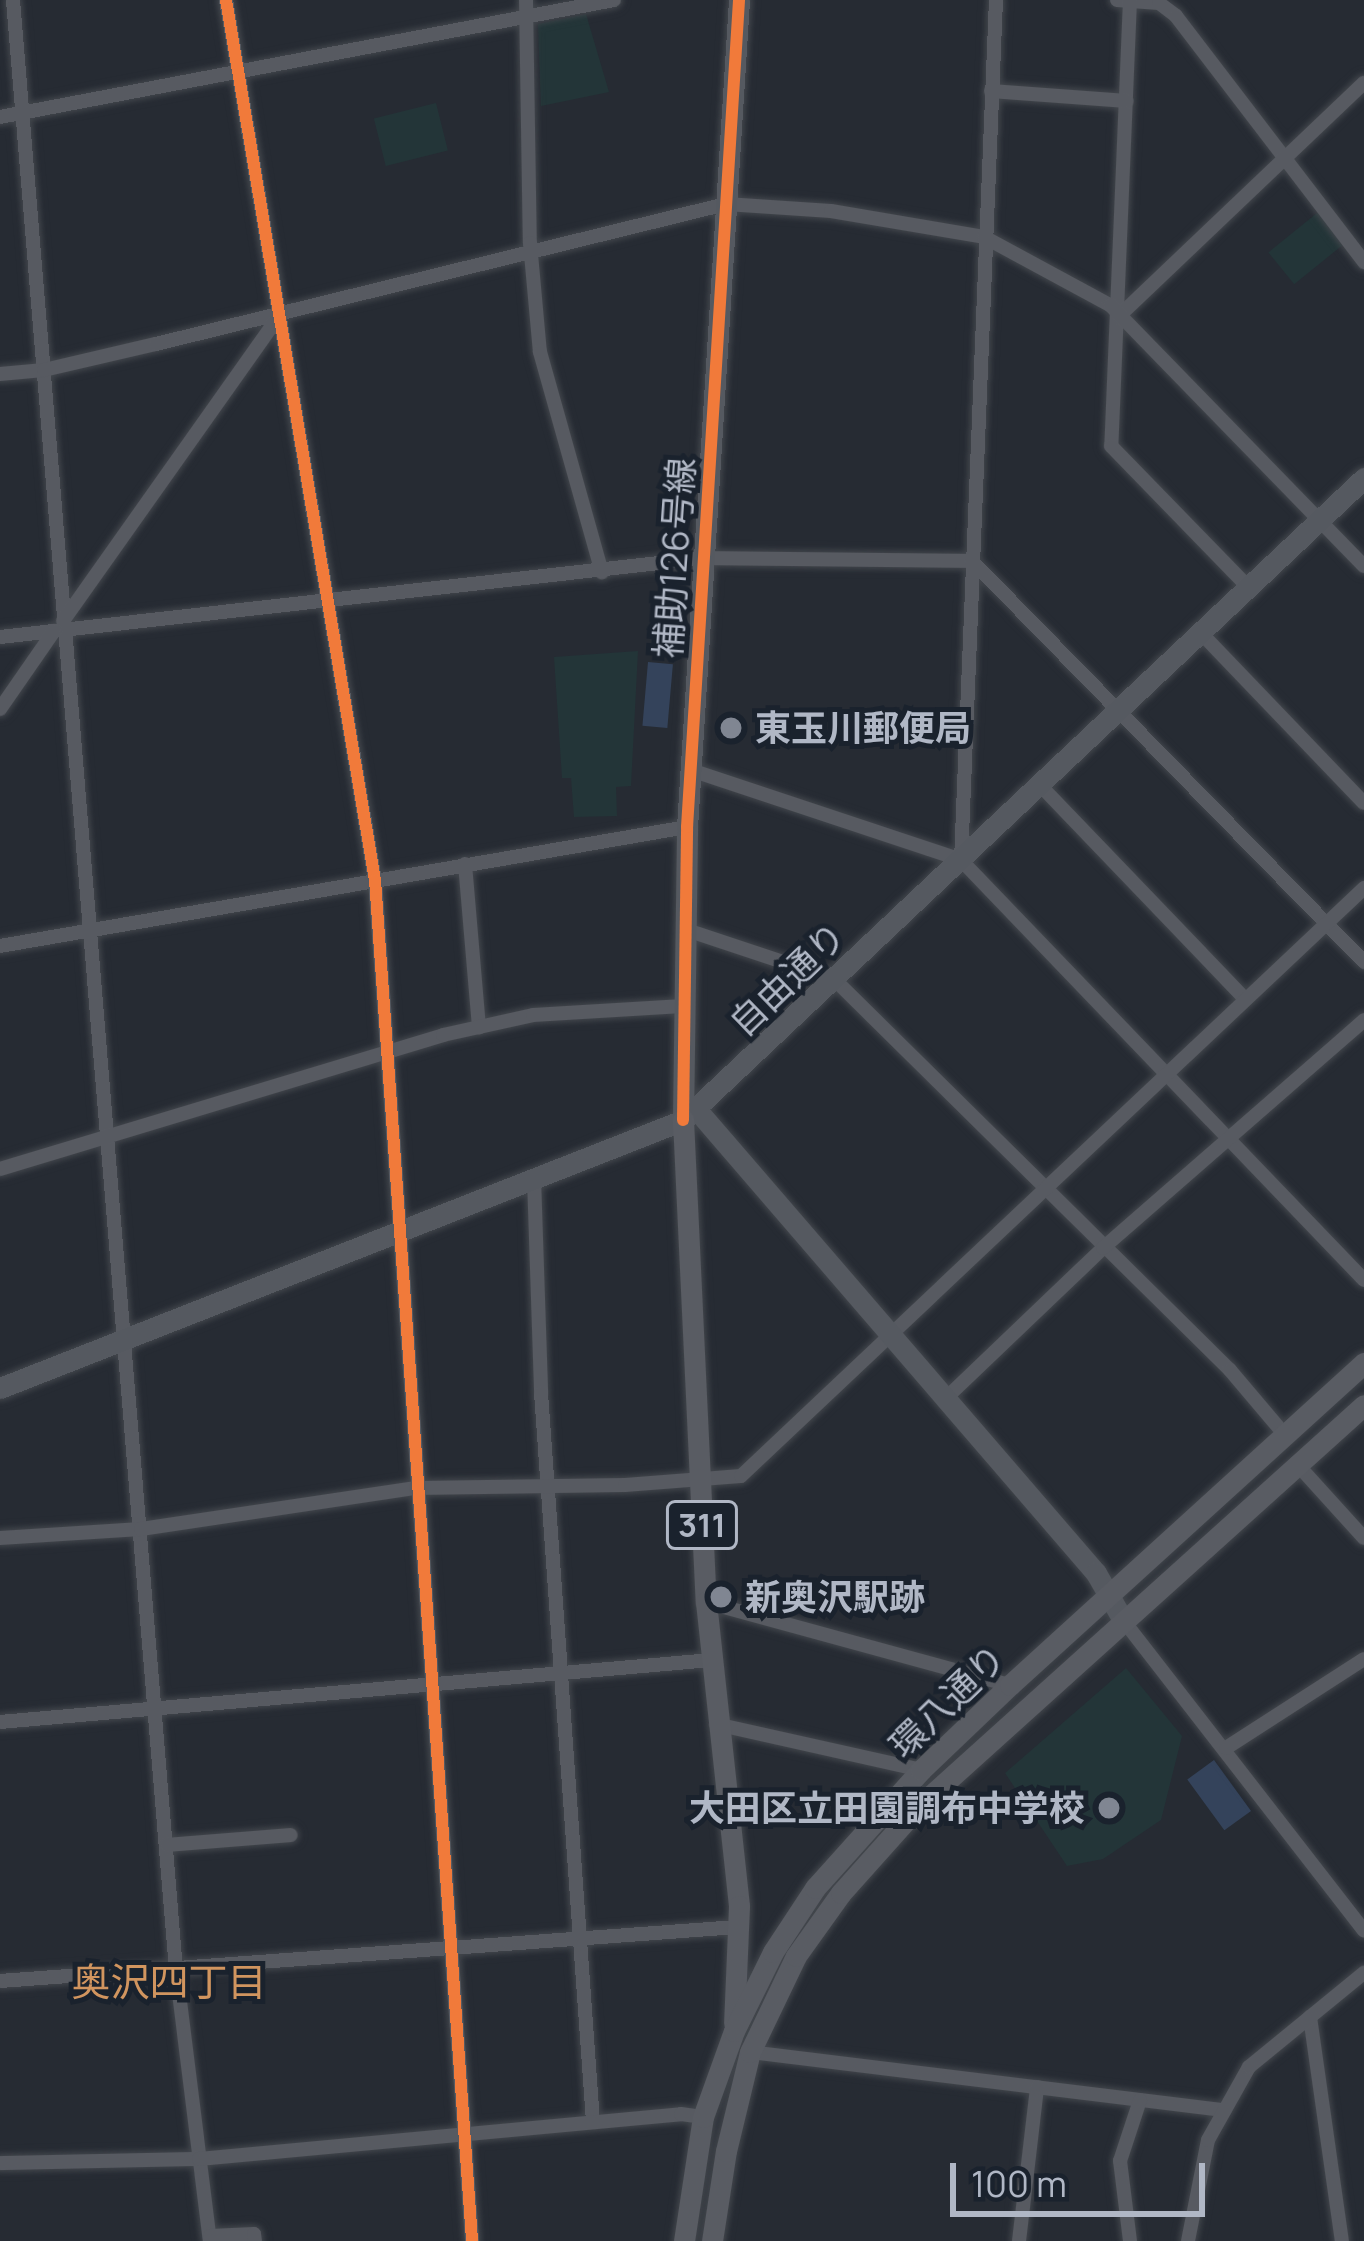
<!DOCTYPE html>
<html>
<head>
<meta charset="utf-8">
<style>
	body { margin:0 }
	#map { position:relative; width:1364px; height:2241px; overflow:hidden; background:#262b33; font-family:Manrope,"Noto Sans JP",sans-serif }
	div>[style] { position:absolute }
	.green>* { inset:0; background:#233538; transform-origin:0 0 }
	.water>* { inset:0; background:#34435b; transform-origin:0 0 }
	.roads { filter:drop-shadow(0 0 3px #42464c) drop-shadow(0 0 3px #42464c) }
	.street>* { height:14px; margin:-7px; padding:0 7px; transform-origin:7px; border-radius:7px; background:#575a61 }
	.secondary>* { height:21px; margin:-10.5px; padding:0 10.5px; transform-origin:10.5px; border-radius:10.5px; background:#555960 }
	.primary>* { height:21px; margin:-10.5px; padding:0 10.5px; transform-origin:10.5px; border-radius:10.5px; background:#595c63 }
	.cycleway>* { height:12px; margin:-6px; padding:0 6px; transform-origin:6px; border-radius:6px; background:#f17a3a }
	.dots>* { width:33px; height:33px; translate:-50% -50%; box-sizing:border-box; border:6px solid #1a222d; border-radius:50% }
	span { translate:-50% -50%; white-space:nowrap; text-align:center; line-height:1.15; -webkit-text-stroke:10px #1a222d; paint-order:stroke }
	.shield-label span { padding:3px 9px; background:#1a222d; border:3px solid; border-radius:9px; -webkit-text-stroke-width:0 }
	.shield-label { font-size:33px; color:#b0b7c5; font-weight:700 }
	.street-label { font-size:36px; color:#b0b7c5 }
	.poi-label { font-size:36px; color:#b0b7c5; font-weight:700 }
	.left { translate:0 -50%; text-align:left }
	.right { translate:-100% -50%; text-align:right }
	.neighbourhood-label { font-size:39px; color:#d1955f }
	.scale { position:absolute; left:950px; top:2163px; width:255px; height:54px; box-sizing:border-box; border:6px solid #b0b7c5; border-top:0; padding-left:15px; font-size:36px; line-height:42px; white-space:nowrap; color:#b0b7c5; -webkit-text-stroke:9px #1a222d; paint-order:stroke }
</style>
</head>
<body>
<div id="map">
	<div class="green">
		<div style="clip-path:polygon(586px 14px,609px 92px,541px 106px,538px 24px)"></div>
		<div style="left:436px;top:103px;width:49px;height:64px;rotate:76deg"></div>
		<div style="left:1322px;top:209px;width:41px;height:69px;rotate:51deg"></div>
		<div style="clip-path:polygon(638px 651px,631px 786px,616px 787px,617px 816px,574px 817px,571px 778px,562px 778px,554px 657px)"></div>
		<div style="clip-path:polygon(1126px 1668px,1182px 1736px,1161px 1820px,1103px 1859px,1067px 1866px,1005px 1773px)"></div>
	</div>
	<div class="water">
		<div style="left:648px;top:662px;width:25px;height:64px;rotate:5deg"></div>
		<div style="left:1214px;top:1760px;width:63px;height:33px;rotate:54deg"></div>
	</div>
	<div class="roads">
		<div class="street">
			<div style="left:13px;top:0;width:1976px;rotate:85.27deg"></div>
			<div style="left:176px;top:1969px;width:274px;rotate:82.9deg"></div>
			<div style="left:226px;top:0;width:893px;rotate:80.39deg"></div>
			<div style="left:375px;top:880px;width:1364px;rotate:85.92deg"></div>
			<div style="left:526px;top:0;width:243px;rotate:89.1deg"></div>
			<div style="left:530px;top:243px;width:109px;rotate:84.8deg"></div>
			<div style="left:540px;top:352px;width:229px;rotate:74.3deg"></div>
			<div style="left:1117px;top:0;width:42px;rotate:4.1deg"></div>
			<div style="left:1159px;top:3px;width:21px;rotate:37deg"></div>
			<div style="left:1176px;top:16px;width:310px;rotate:52.6deg"></div>
			<div style="left:1130px;top:0;width:446px;rotate:92.4deg"></div>
			<div style="left:1111px;top:446px;width:197px;rotate:45.8deg"></div>
			<div style="left:991px;top:91px;width:136px;rotate:4.2deg"></div>
			<div style="left:0;top:117px;width:625px;rotate:-10.79deg"></div>
			<div style="left:1119px;top:316px;width:338px;rotate:-43.6deg"></div>
			<div style="left:0;top:374px;width:44px;rotate:-5.2deg"></div>
			<div style="left:44px;top:370px;width:115px;rotate:-13.1deg"></div>
			<div style="left:156px;top:344px;width:587px;rotate:-13.8deg"></div>
			<div style="left:726px;top:204px;width:105px;rotate:3.8deg"></div>
			<div style="left:831px;top:211px;width:155px;rotate:9.6deg"></div>
			<div style="left:984px;top:237px;width:143px;rotate:28.4deg"></div>
			<div style="left:1110px;top:305px;width:364px;rotate:45.8deg"></div>
			<div style="left:63px;top:621px;width:377px;rotate:-54.7deg"></div>
			<div style="left:1199px;top:631px;width:238px;rotate:46.2deg"></div>
			<div style="left:0;top:637px;width:707px;rotate:-6.41deg"></div>
			<div style="left:703px;top:558px;width:269px;rotate:0.6deg"></div>
			<div style="left:972px;top:561px;width:561px;rotate:45.65deg"></div>
			<div style="left:0;top:709px;width:95px;rotate:-55.3deg"></div>
			<div style="left:691px;top:770px;width:285px;rotate:18.4deg"></div>
			<div style="left:961px;top:860px;width:582px;rotate:46.18deg"></div>
			<div style="left:1038px;top:783px;width:299px;rotate:46.2deg"></div>
			<div style="left:961px;top:860px;width:861px;rotate:-87.67deg"></div>
			<div style="left:465px;top:864px;width:164px;rotate:85.1deg"></div>
			<div style="left:684px;top:929px;width:158px;rotate:18.4deg"></div>
			<div style="left:834px;top:979px;width:557px;rotate:44.64deg"></div>
			<div style="left:1230px;top:1370px;width:85px;rotate:49.8deg"></div>
			<div style="left:0;top:946px;width:697px;rotate:-9.83deg"></div>
			<div style="left:0;top:1169px;width:463px;rotate:-16.8deg"></div>
			<div style="left:443px;top:1035px;width:92px;rotate:-12.5deg"></div>
			<div style="left:533px;top:1015px;width:150px;rotate:-3.4deg"></div>
			<div style="left:534px;top:1178px;width:215px;rotate:88.1deg"></div>
			<div style="left:541px;top:1393px;width:731px;rotate:85.92deg"></div>
			<div style="left:944px;top:1400px;width:220px;rotate:-43.7deg"></div>
			<div style="left:1103px;top:1248px;width:347px;rotate:-41.1deg"></div>
			<div style="left:1296px;top:1463px;width:101px;rotate:47.8deg"></div>
			<div style="left:0;top:1538px;width:141px;rotate:-3.7deg"></div>
			<div style="left:141px;top:1529px;width:278px;rotate:-8.5deg"></div>
			<div style="left:416px;top:1488px;width:209px;rotate:-0.8deg"></div>
			<div style="left:625px;top:1485px;width:116px;rotate:-4.4deg"></div>
			<div style="left:741px;top:1476px;width:857px;rotate:-43.34deg"></div>
			<div style="left:706px;top:1602px;width:315px;rotate:15.3deg"></div>
			<div style="left:1123px;top:1620px;width:393px;rotate:52.2deg"></div>
			<div style="left:0;top:1722px;width:714px;rotate:-4.98deg"></div>
			<div style="left:716px;top:1724px;width:210px;rotate:12.6deg"></div>
			<div style="left:1226px;top:1748px;width:164px;rotate:-32.8deg"></div>
			<div style="left:167px;top:1845px;width:124px;rotate:-4.6deg"></div>
			<div style="left:0;top:1981px;width:739px;rotate:-4.19deg"></div>
			<div style="left:1310px;top:2017px;width:226px;rotate:81.9deg"></div>
			<div style="left:750px;top:2052px;width:478px;rotate:7deg"></div>
			<div style="left:0;top:2163px;width:199px;rotate:-1.2deg"></div>
			<div style="left:199px;top:2159px;width:484px;rotate:-5.3deg"></div>
			<div style="left:681px;top:2114px;width:22px;rotate:8deg"></div>
			<div style="left:210px;top:2236px;width:44px;rotate:-2.6deg"></div>
			<div style="left:254px;top:2234px;width:7px;rotate:82deg"></div>
			<div style="left:1019px;top:2241px;width:155px;rotate:-83.3deg"></div>
			<div style="left:1130px;top:2241px;width:81px;rotate:-97.1deg"></div>
			<div style="left:1120px;top:2161px;width:64px;rotate:-71.8deg"></div>
			<div style="left:1188px;top:2241px;width:103px;rotate:-78.8deg"></div>
			<div style="left:1208px;top:2140px;width:84px;rotate:-60.7deg"></div>
			<div style="left:1249px;top:2067px;width:149px;rotate:-39.3deg"></div>
		</div>
		<div class="secondary">
			<div style="left:697px;top:1110px;width:611px;rotate:49.25deg"></div>
			<div style="left:1096px;top:1573px;width:54px;rotate:60.1deg"></div>
			<div style="left:683px;top:1120px;width:293px;rotate:-89.2deg"></div>
			<div style="left:687px;top:827px;width:829px;rotate:-86.4deg"></div>
			<div style="left:0;top:1388px;width:734px;rotate:-21.42deg"></div>
			<div style="left:683px;top:1120px;width:936px;rotate:-43.31deg"></div>
		</div>
		<div class="primary">
			<div style="left:683px;top:1120px;width:483px;rotate:87.3deg"></div>
			<div style="left:706px;top:1602px;width:306px;rotate:83.8deg"></div>
			<div style="left:739px;top:1906px;width:117px;rotate:92.4deg"></div>
			<div style="left:684px;top:2241px;width:125px;rotate:-81.3deg"></div>
			<div style="left:703px;top:2117px;width:91px;rotate:-70.2deg"></div>
			<div style="left:734px;top:2031px;width:88px;rotate:-63.7deg"></div>
			<div style="left:773px;top:1952px;width:77px;rotate:-56.7deg"></div>
			<div style="left:815px;top:1888px;width:159px;rotate:-48.1deg"></div>
			<div style="left:921px;top:1770px;width:123px;rotate:-43.7deg"></div>
			<div style="left:1010px;top:1685px;width:479px;rotate:-42.3deg"></div>
			<div style="left:712px;top:2241px;width:91px;rotate:-81.2deg"></div>
			<div style="left:726px;top:2151px;width:102px;rotate:-76.4deg"></div>
			<div style="left:750px;top:2052px;width:106px;rotate:-64.4deg"></div>
			<div style="left:796px;top:1956px;width:77px;rotate:-54.5deg"></div>
			<div style="left:841px;top:1893px;width:115px;rotate:-48.2deg"></div>
			<div style="left:918px;top:1807px;width:600px;rotate:-42.03deg"></div>
		</div>
	</div>
	<div class="cycleway">
		<div style="left:226px;top:0;width:893px;rotate:80.39deg"></div>
		<div style="left:375px;top:880px;width:1364px;rotate:85.92deg"></div>
		<div style="left:683px;top:1120px;width:293px;rotate:-89.2deg"></div>
		<div style="left:687px;top:827px;width:829px;rotate:-86.4deg"></div>
	</div>
	<div class="dots">
		<div style="left:731px;top:728px;background:#808692"></div>
		<div style="left:721px;top:1597px;background:#808692"></div>
		<div style="left:1109px;top:1808px;background:#808692"></div>
	</div>
	<div class="shield-label">
		<span style="left:702px;top:1525px">311</span>
	</div>
	<div class="street-label">
		<span style="left:674px;top:558px;rotate:-86deg">補助126号線</span>
		<span style="left:787px;top:979px;rotate:-44deg">自由通り</span>
		<span style="left:947px;top:1701px;rotate:-44deg">環八通り</span>
	</div>
	<div class="poi-label">
		<span class="left" style="left:755px;top:728px">東玉川郵便局</span>
		<span class="left" style="left:745px;top:1597px">新奥沢駅跡</span>
		<span class="right" style="left:1085px;top:1808px">大田区立田園調布中学校</span>
	</div>
	<div class="neighbourhood-label">
		<span style="left:169px;top:1981px">奥沢四丁目</span>
	</div>
	<div class="scale">100 m</div>
</div>
</body>
</html>
